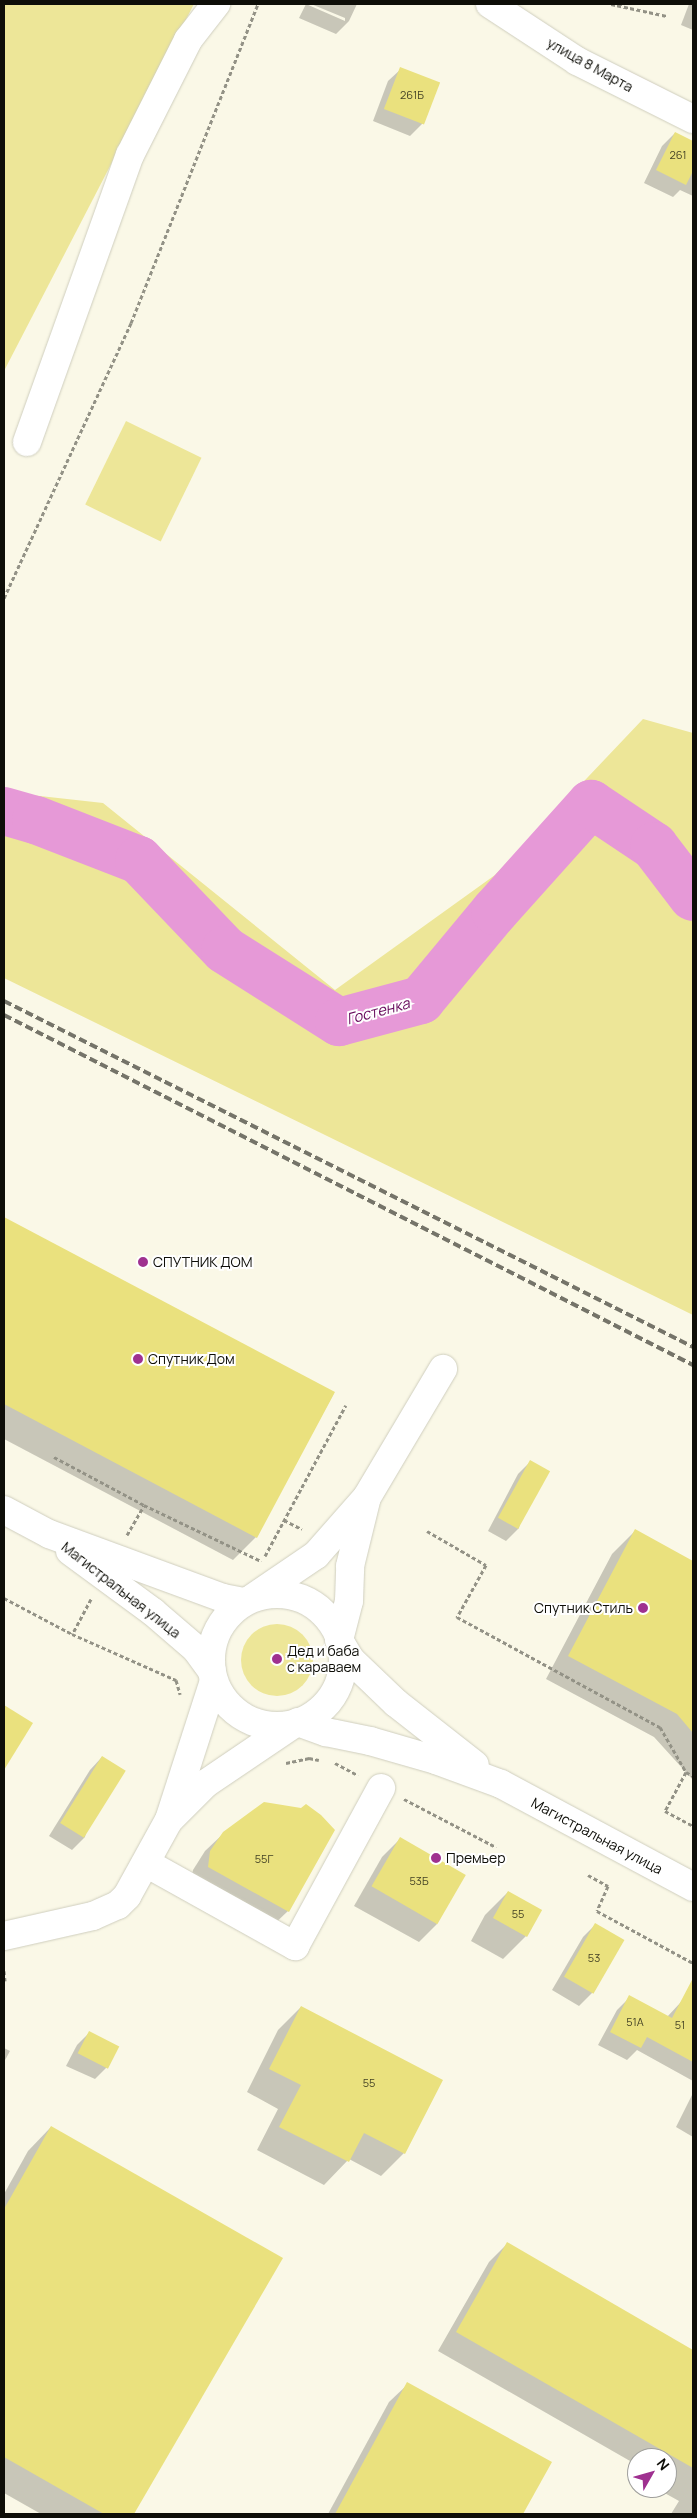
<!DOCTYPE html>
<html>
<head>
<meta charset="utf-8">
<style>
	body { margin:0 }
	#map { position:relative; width:697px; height:2518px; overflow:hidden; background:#faf8e7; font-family:Manrope,sans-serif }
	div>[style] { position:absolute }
	.green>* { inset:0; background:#ede698; transform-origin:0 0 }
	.round { border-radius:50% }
	.shadow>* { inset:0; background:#0003 }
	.river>* { height:48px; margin:-24px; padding:0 24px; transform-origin:24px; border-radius:24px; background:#e699d7 }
	.building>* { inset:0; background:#eae17e; transform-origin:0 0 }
	.path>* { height:3px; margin-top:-1.5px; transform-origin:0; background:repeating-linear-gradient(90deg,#939286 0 4px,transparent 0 6.5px) }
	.roads { filter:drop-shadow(0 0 1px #cfcebe) drop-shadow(0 0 1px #cfcebe) }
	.minor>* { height:28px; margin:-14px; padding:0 14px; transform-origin:14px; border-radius:14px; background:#fff }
	.major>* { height:28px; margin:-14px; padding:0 14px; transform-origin:14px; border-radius:14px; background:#fff }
	.major>.ring { margin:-14px; padding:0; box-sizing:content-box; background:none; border:28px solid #fff; border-radius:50% }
	.rail>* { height:4px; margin-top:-2px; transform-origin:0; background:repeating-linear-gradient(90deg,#757469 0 8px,transparent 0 12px) }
	.dots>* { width:14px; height:14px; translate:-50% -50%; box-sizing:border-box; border:2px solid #fff; border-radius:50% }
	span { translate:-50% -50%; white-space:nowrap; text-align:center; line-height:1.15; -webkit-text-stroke:4px #fff; paint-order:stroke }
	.number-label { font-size:11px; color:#454326 }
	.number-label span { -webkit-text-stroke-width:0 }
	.street-label { font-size:14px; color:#0e0e08 }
	.poi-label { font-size:14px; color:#0e0e08 }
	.left { translate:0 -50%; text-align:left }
	.right { translate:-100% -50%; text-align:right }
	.water-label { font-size:15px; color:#680b5d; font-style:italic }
	.frame { position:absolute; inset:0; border:5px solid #0e0e08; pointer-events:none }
	.north { position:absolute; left:627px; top:2448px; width:50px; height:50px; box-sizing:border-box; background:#fff; border:1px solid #9f9f9c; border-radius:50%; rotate:52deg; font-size:14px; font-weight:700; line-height:20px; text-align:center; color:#0e0e08 }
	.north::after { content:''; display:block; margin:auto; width:18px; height:22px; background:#9f3190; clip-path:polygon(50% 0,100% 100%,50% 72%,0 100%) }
</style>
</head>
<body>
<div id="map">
	<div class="green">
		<div style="clip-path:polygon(4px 4px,194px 4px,4px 371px)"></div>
		<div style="left:126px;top:421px;width:84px;height:93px;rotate:26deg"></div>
		<div style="clip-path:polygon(643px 719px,693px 733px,693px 1315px,4px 978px,4px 792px,103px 803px,335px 990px,495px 875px)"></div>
		<div class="round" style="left:241px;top:1624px;width:72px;height:72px"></div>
	</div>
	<div class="shadow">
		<div style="clip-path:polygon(306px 4px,345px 21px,345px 18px,311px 4px,357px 4px,349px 21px,336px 34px,299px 18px)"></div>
		<div style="clip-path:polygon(689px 4px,693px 4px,693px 30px,681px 25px)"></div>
		<div style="clip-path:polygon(401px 69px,423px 123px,410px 136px,373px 121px,388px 81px)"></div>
		<div style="clip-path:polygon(675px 133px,693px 142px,693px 196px,680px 190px,673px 197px,644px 183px,662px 146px)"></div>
		<div style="clip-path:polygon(4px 1218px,334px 1393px,256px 1537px,233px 1560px,4px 1439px)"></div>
		<div style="clip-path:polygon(530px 1462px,519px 1528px,506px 1541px,488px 1531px,518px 1474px)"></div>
		<div style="clip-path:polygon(635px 1531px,693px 1562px,693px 1780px,654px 1737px,546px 1679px,612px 1554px)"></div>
		<div style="clip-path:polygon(102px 1757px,85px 1837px,72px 1850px,49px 1836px,90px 1770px)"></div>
		<div style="clip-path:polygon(224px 1833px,288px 1911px,269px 1929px,190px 1885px,193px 1870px,205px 1851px)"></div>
		<div style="clip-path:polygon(400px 1839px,437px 1924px,419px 1942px,354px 1906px,382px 1857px)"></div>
		<div style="clip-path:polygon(508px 1892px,526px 1936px,503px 1959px,471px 1941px,485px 1915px)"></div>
		<div style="clip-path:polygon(595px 1925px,592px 1993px,579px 2006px,552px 1990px,583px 1937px)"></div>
		<div style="clip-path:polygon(630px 1997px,667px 2017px,681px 2002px,693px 2009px,693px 2081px,637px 2050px,627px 2060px,598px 2045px,617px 2010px)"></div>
		<div style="clip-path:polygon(301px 2007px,404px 2153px,381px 2176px,349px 2159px,324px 2185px,257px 2150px,278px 2109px,247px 2092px,278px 2030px)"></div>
		<div style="clip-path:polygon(89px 2033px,117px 2046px,107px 2067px,95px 2079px,66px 2066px,77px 2045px)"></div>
		<div style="clip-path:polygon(4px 2048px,10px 2051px,4px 2062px)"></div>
		<div style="clip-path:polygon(693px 2093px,693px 2137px,676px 2127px)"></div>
		<div style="clip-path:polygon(51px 2127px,281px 2258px,132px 2514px,41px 2514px,4px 2493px,4px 2194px,28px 2151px)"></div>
		<div style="clip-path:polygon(507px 2244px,693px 2351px,693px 2514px,671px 2514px,679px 2501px,661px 2491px,667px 2488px,667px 2458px,637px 2458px,637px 2465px,438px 2351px,489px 2262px)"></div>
		<div style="clip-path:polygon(408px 2384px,550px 2463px,522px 2514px,328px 2514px,389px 2402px)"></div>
	</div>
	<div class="river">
		<div style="left:4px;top:811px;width:33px;rotate:16deg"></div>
		<div style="left:36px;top:820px;width:110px;rotate:21.2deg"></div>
		<div style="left:139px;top:860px;width:124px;rotate:46.3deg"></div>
		<div style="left:225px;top:950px;width:135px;rotate:32.3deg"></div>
		<div style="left:339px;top:1022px;width:85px;rotate:-15deg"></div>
		<div style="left:421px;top:1000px;width:116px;rotate:-50.3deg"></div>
		<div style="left:495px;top:911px;width:144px;rotate:-48.1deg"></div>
		<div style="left:591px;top:804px;width:76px;rotate:33.7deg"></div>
		<div style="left:654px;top:846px;width:64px;rotate:52.6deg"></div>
	</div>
	<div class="building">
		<div style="left:400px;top:67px;width:43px;height:45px;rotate:21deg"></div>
		<div style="clip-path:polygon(675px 132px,693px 141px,693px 171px,686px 185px,656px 170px)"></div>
		<div style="clip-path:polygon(4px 1217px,335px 1392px,257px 1538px,4px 1404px)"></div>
		<div style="left:530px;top:1460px;width:23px;height:66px;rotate:29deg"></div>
		<div style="clip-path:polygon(635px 1529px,693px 1561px,693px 1733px,677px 1714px,568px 1656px)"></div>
		<div style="clip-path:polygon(4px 1705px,33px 1723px,4px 1770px)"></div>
		<div style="left:102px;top:1756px;width:28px;height:79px;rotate:32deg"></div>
		<div style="clip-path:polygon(264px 1802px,301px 1808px,306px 1804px,321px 1815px,335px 1830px,289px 1912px,208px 1867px,210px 1851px,223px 1832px)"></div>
		<div style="left:400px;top:1837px;width:76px;height:57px;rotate:30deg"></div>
		<div style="left:508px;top:1891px;width:39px;height:31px;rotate:29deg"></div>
		<div style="left:595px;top:1923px;width:34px;height:62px;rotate:30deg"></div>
		<div style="clip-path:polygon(693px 1978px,693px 2062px,647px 2037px,641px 2048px,610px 2032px,629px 1995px,672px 2018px)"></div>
		<div style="clip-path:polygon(301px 2006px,443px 2080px,405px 2154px,364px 2133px,349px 2162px,279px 2127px,301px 2085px,269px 2069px)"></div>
		<div style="left:89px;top:2031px;width:34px;height:25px;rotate:27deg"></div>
		<div style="clip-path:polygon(51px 2126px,283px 2258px,134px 2514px,104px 2514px,4px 2457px,4px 2209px)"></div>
		<div style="clip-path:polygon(507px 2242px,693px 2350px,693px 2468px,456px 2332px)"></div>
		<div style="clip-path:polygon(407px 2382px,552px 2462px,523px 2514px,335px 2514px)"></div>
	</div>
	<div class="path">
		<div style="left:611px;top:4px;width:57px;rotate:12.1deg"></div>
		<div style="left:4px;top:598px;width:303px;rotate:-65.2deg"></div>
		<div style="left:131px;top:323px;width:343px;rotate:-68.3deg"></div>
		<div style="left:54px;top:1457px;width:102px;rotate:28.1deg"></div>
		<div style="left:144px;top:1505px;width:130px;rotate:25.6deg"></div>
		<div style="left:284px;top:1520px;width:20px;rotate:27deg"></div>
		<div style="left:427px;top:1531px;width:68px;rotate:30deg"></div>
		<div style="left:486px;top:1565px;width:60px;rotate:119.1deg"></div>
		<div style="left:457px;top:1617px;width:231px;rotate:28.5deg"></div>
		<div style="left:660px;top:1727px;width:52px;rotate:60deg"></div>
		<div style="left:686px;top:1772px;width:8px;rotate:30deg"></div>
		<div style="left:127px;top:1535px;width:34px;rotate:-60deg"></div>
		<div style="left:265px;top:1556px;width:171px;rotate:-61.8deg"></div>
		<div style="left:4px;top:1598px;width:77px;rotate:27.9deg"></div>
		<div style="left:91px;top:1599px;width:40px;rotate:118deg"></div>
		<div style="left:72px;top:1634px;width:114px;rotate:23.9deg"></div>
		<div style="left:176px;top:1680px;width:15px;rotate:74deg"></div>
		<div style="left:286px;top:1763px;width:24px;rotate:-12deg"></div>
		<div style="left:309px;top:1758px;width:10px;rotate:11deg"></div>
		<div style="left:335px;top:1763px;width:26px;rotate:28deg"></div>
		<div style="left:686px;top:1772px;width:44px;rotate:118.3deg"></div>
		<div style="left:665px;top:1811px;width:32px;rotate:28deg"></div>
		<div style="left:404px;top:1799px;width:104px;rotate:27.6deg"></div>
		<div style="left:588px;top:1875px;width:23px;rotate:29deg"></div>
		<div style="left:608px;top:1886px;width:27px;rotate:114deg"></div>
		<div style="left:597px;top:1911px;width:109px;rotate:28.4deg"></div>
		<div style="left:4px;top:1971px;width:10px;rotate:84deg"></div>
	</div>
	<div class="roads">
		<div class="minor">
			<div style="left:490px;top:4px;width:104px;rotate:33.2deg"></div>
			<div style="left:577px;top:61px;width:130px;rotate:26.6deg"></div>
			<div style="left:27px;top:442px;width:305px;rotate:-70.3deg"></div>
			<div style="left:130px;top:155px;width:129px;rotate:-63.2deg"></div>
			<div style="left:188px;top:40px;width:46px;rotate:-52.1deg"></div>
			<div style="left:254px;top:1597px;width:75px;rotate:-34.1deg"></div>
			<div style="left:316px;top:1555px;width:77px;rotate:-48.7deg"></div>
			<div style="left:367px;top:1497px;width:149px;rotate:-59.3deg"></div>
			<div style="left:339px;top:1640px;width:40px;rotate:-75.6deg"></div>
			<div style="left:349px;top:1601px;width:35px;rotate:-88deg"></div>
			<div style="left:350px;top:1566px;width:67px;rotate:-76.2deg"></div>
			<div style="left:172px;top:1817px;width:47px;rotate:-45deg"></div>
			<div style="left:205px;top:1784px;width:105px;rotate:-34.1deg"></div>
			<div style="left:146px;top:1863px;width:171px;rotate:29.1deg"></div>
			<div style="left:295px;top:1946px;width:180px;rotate:-61.4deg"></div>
			<div style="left:4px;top:1936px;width:91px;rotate:-12.7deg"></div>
			<div style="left:93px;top:1916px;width:27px;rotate:-24deg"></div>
			<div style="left:118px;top:1905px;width:13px;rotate:-45deg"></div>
			<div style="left:127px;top:1896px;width:87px;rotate:-61.1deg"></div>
			<div style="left:169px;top:1820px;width:146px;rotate:-72.1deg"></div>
		</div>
		<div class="major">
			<div style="left:4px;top:1510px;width:51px;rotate:28.1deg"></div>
			<div style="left:49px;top:1534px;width:185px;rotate:20.2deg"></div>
			<div style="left:223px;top:1598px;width:21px;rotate:11deg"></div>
			<div style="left:70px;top:1551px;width:103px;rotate:36.3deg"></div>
			<div style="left:153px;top:1612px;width:57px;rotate:40.7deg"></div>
			<div style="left:196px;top:1649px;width:27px;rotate:54deg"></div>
			<div class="ring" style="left:211px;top:1594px;width:104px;height:104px"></div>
			<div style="left:340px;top:1642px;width:21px;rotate:59deg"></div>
			<div style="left:351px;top:1660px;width:62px;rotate:43.7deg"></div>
			<div style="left:396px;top:1703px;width:100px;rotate:38.1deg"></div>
			<div style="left:298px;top:1722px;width:30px;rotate:20deg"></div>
			<div style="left:326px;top:1732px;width:45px;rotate:11.6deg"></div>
			<div style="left:370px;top:1741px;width:69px;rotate:16.1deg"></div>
			<div style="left:436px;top:1760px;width:69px;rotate:20.3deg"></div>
			<div style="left:501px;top:1784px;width:218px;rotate:28.2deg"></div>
		</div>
	</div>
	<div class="rail">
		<div style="left:4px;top:1001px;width:771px;rotate:26.66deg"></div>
		<div style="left:4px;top:1015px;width:773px;rotate:26.93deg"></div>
	</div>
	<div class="dots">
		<div style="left:143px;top:1262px;background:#9f3190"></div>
		<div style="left:138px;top:1359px;background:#9f3190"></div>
		<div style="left:643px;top:1608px;background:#9f3190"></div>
		<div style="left:277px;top:1659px;background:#9f3190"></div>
		<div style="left:436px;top:1858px;background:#9f3190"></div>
	</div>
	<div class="number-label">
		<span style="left:412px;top:95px">261Б</span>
		<span style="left:678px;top:155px">261</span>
		<span style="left:264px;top:1859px">55Г</span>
		<span style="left:419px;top:1881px">53Б</span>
		<span style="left:518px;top:1914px">55</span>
		<span style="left:594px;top:1958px">53</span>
		<span style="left:635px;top:2022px">51А</span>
		<span style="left:680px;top:2025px">51</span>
		<span style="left:369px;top:2083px">55</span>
	</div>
	<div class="street-label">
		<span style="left:590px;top:65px;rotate:29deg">улица 8 Марта</span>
		<span style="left:121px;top:1590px;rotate:38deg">Магистральная улица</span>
		<span style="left:597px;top:1836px;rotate:28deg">Магистральная улица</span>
	</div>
	<div class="poi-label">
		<span class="left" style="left:153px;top:1262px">СПУТНИК ДОМ</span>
		<span class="left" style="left:148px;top:1359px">Спутник Дом</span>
		<span class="right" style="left:633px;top:1608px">Спутник Стиль</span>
		<span class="left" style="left:287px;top:1659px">Дед и баба<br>с караваем</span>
		<span class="left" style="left:446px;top:1858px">Премьер</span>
	</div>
	<div class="water-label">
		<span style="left:378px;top:1011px;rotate:-15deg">Гостенка</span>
	</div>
	<div class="frame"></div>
	<div class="north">N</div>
</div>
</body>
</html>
